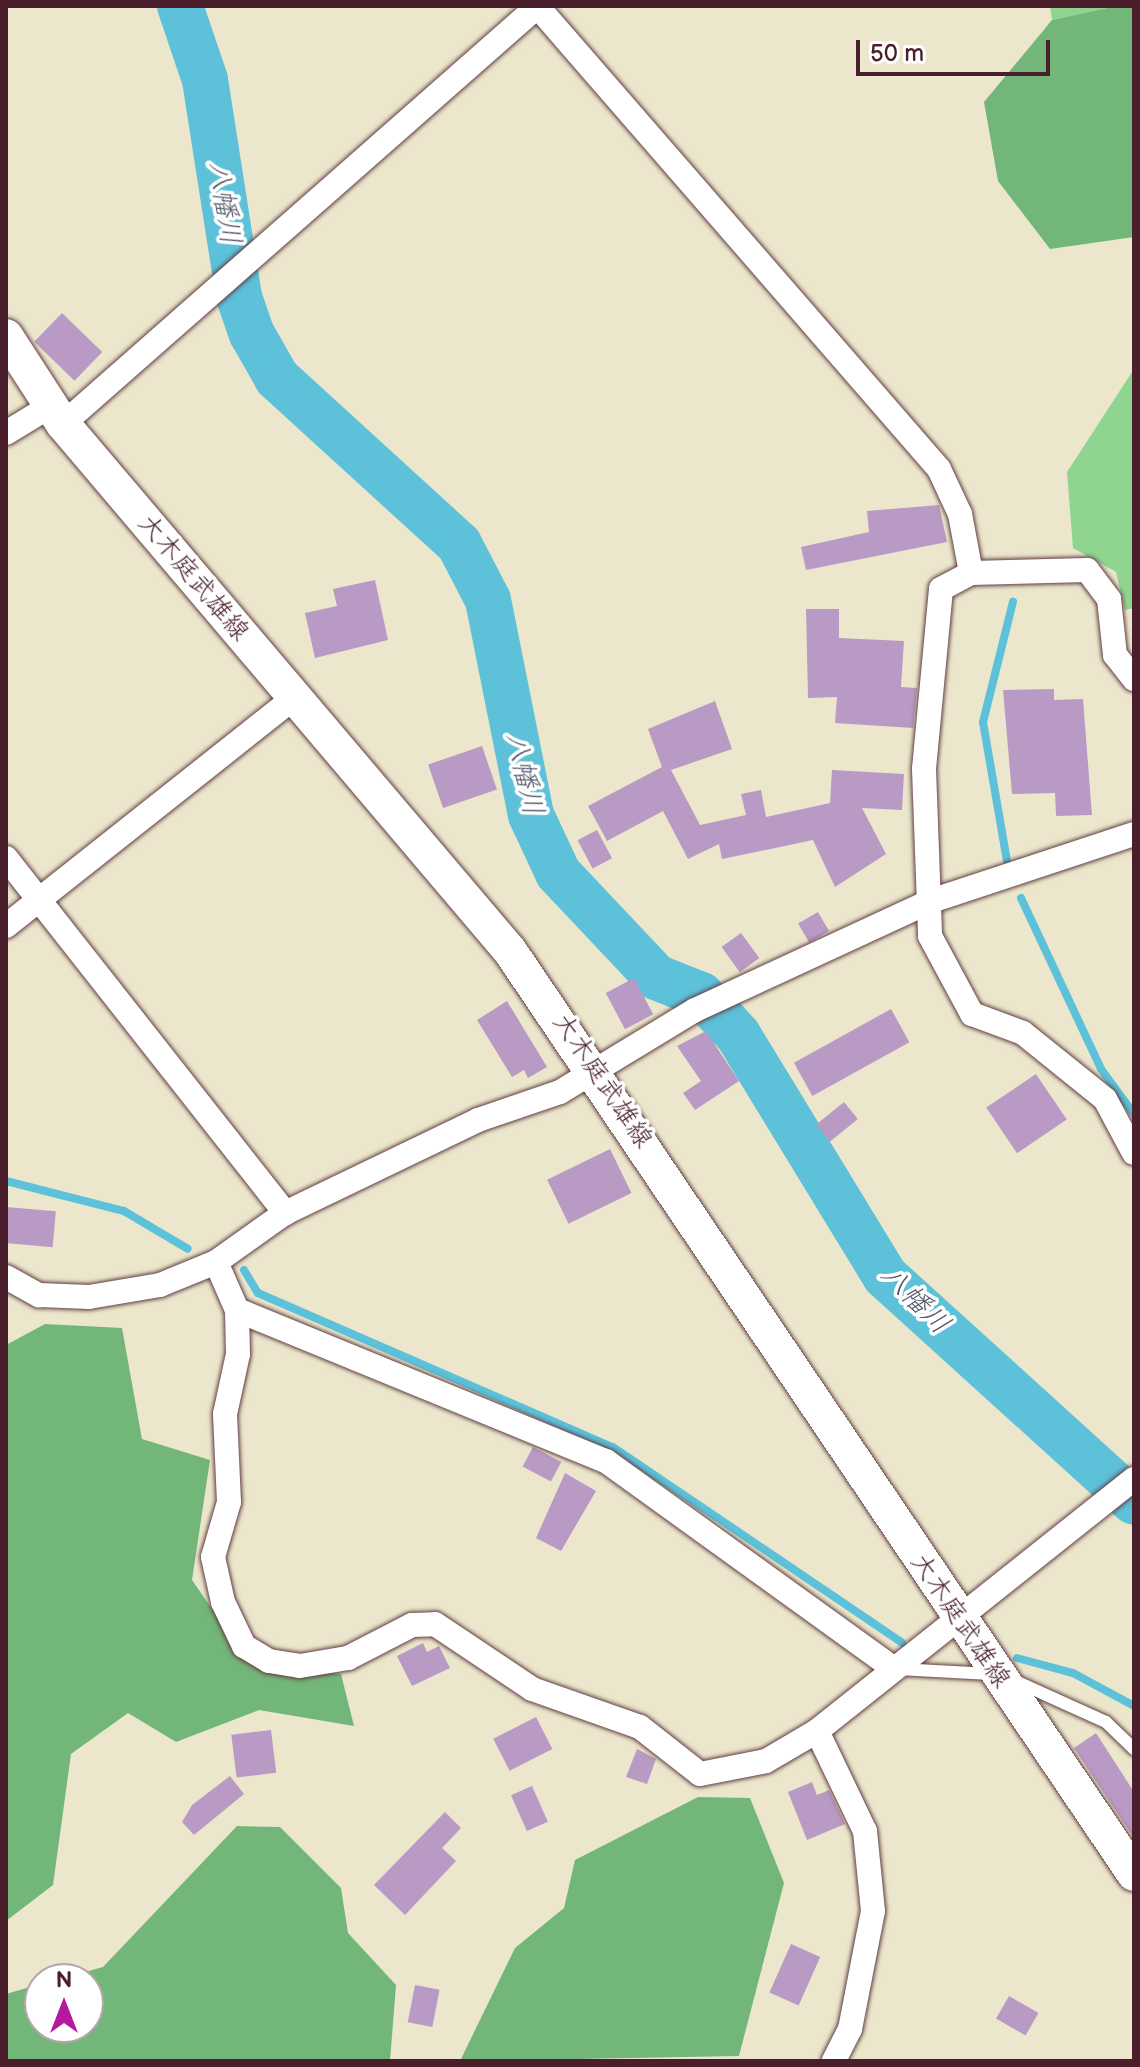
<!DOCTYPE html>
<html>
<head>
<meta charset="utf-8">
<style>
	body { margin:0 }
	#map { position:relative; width:1140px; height:2067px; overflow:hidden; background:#ece7cc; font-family:"Balsamiq Sans","Klee One",sans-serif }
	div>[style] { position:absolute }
	.green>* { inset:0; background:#8fd590 }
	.forest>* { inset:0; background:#73b67a }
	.stream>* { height:8px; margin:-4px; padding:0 4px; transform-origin:4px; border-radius:4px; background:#5cc1d9 }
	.river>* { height:46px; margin:-23px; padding:0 23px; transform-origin:23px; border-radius:23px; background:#5cc1d9 }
	.building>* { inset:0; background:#b99ac4; transform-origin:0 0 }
	.roads { filter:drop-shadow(0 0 2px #623d43) drop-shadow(0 0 2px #623d43) }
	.service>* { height:12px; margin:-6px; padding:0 6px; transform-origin:6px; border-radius:6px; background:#fff }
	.minor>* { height:24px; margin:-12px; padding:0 12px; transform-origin:12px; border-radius:12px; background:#fff }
	.secondary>* { height:34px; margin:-17px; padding:0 17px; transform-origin:17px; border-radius:17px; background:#fff }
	span { translate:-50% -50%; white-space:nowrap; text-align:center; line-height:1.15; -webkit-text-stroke:7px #fff; paint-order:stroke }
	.street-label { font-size:26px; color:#4a1f2b }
	.water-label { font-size:28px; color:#505868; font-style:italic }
	.frame { position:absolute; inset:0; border:8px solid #4a1f2b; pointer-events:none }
	.north { position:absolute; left:24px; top:1963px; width:80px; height:80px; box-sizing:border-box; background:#fff; border:2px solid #b7a5aa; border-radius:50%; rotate:0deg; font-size:22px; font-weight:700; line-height:32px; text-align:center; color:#4a1f2b }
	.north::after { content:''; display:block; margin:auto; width:28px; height:36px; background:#b5179e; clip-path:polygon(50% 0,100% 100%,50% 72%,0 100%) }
	.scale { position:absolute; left:856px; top:40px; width:194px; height:36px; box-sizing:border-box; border:4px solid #4a1f2b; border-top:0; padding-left:10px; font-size:24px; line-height:28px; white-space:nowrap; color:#4a1f2b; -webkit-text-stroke:6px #fff; paint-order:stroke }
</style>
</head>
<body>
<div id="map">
	<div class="green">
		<div style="clip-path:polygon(1050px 6px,1116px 6px,1052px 20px)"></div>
		<div style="clip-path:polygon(1134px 369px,1134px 608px,1125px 610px,1116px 572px,1073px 548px,1067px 472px)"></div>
	</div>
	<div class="forest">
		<div style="clip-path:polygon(1116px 6px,1134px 6px,1134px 237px,1050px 249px,998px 181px,984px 102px,1052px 20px)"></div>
		<div style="clip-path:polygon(45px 1324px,122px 1328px,142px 1439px,210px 1460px,192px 1580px,250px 1664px,341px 1674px,354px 1726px,259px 1710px,176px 1742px,128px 1713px,71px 1754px,53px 1885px,6px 1921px,6px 1345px)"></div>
		<div style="clip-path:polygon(698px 1797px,750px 1798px,784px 1883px,739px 2056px,460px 2061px,515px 1948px,564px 1908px,575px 1860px)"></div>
		<div style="clip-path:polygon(237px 1826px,280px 1827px,341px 1888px,348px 1933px,396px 1985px,390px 2061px,6px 2061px,6px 1994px,40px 1984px,40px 2027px,88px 2027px,88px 1979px,60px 1979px,103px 1967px)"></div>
	</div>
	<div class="stream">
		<div style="left:1007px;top:861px;width:141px;rotate:-99.8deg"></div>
		<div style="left:983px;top:722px;width:124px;rotate:-76deg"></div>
		<div style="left:1021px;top:898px;width:189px;rotate:64.9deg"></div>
		<div style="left:1101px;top:1069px;width:56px;rotate:53.7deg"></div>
		<div style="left:6px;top:1181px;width:122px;rotate:14.3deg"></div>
		<div style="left:124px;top:1211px;width:74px;rotate:30.7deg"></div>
		<div style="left:244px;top:1270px;width:27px;rotate:59deg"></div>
		<div style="left:258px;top:1293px;width:387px;rotate:23.5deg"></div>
		<div style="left:613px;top:1447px;width:349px;rotate:34.1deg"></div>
		<div style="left:1017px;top:1658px;width:58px;rotate:15deg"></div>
		<div style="left:1073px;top:1673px;width:69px;rotate:28.4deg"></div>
	</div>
	<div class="river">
		<div style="left:180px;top:6px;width:78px;rotate:71.3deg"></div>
		<div style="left:205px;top:80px;width:220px;rotate:81.1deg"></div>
		<div style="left:239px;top:297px;width:39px;rotate:71deg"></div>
		<div style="left:252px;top:334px;width:51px;rotate:60.4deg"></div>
		<div style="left:277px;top:378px;width:246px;rotate:42.4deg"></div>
		<div style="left:459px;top:544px;width:63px;rotate:62.6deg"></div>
		<div style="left:488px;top:600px;width:219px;rotate:78.7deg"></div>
		<div style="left:531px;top:815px;width:64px;rotate:65deg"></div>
		<div style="left:558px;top:873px;width:143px;rotate:46.7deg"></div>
		<div style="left:656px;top:977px;width:48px;rotate:21.8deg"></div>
		<div style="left:701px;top:995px;width:54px;rotate:47.2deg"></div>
		<div style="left:738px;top:1035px;width:282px;rotate:58.6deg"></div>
		<div style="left:885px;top:1276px;width:336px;rotate:42.2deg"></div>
	</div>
	<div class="building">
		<div style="left:62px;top:313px;width:56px;height:40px;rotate:44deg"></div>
		<div style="clip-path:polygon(939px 505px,947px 542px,806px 570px,801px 547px,869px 532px,867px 511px)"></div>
		<div style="clip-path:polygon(375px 580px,388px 640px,315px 658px,305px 613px,337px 606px,333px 589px)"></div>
		<div style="clip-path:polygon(806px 609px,839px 609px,839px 638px,904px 641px,901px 687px,917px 688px,913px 728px,835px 723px,837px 697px,808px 698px)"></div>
		<div style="clip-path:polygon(1054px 689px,1054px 700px,1083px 699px,1092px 815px,1056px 816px,1055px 793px,1012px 794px,1003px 690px)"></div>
		<div style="clip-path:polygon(715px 701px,732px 749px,671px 770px,700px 825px,746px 815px,741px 794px,761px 790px,766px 817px,830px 803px,832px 770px,904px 774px,902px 810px,862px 808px,886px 854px,835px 887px,813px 840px,722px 859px,719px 844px,688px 859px,663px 811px,607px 841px,588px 806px,662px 767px,648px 729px)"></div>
		<div style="left:482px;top:746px;width:46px;height:57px;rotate:71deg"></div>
		<div style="left:597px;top:830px;width:32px;height:22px;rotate:62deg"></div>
		<div style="left:818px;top:912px;width:22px;height:23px;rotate:60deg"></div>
		<div style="left:741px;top:933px;width:31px;height:24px;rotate:54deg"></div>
		<div style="left:634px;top:978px;width:41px;height:32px;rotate:62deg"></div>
		<div style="clip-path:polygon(507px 1001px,547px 1067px,528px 1078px,524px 1070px,512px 1077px,477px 1020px)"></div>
		<div style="left:891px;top:1009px;width:38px;height:111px;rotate:61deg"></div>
		<div style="clip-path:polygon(706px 1031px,739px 1081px,695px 1110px,683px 1093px,701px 1081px,677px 1046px)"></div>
		<div style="left:1036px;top:1074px;width:55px;height:60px;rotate:56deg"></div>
		<div style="left:844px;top:1102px;width:22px;height:36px;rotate:51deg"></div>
		<div style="left:610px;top:1149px;width:49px;height:70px;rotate:64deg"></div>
		<div style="left:6px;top:1207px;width:50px;height:36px;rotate:5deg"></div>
		<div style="left:533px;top:1447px;width:32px;height:22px;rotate:28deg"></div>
		<div style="clip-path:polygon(565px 1473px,596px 1491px,561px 1551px,536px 1538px)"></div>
		<div style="clip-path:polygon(423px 1643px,427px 1652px,439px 1646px,450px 1668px,412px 1686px,397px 1656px)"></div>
		<div style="left:536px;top:1717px;width:36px;height:48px;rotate:63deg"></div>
		<div style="left:271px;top:1730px;width:43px;height:40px;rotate:83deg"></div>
		<div style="clip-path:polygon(1096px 1733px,1134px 1792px,1134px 1838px,1074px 1748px)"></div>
		<div style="clip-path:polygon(637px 1749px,656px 1759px,647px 1784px,626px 1777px)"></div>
		<div style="clip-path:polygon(230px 1776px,244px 1794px,194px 1835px,182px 1822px,192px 1805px)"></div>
		<div style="clip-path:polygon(812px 1782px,817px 1795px,829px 1790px,845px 1824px,807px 1840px,788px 1792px)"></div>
		<div style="left:532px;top:1786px;width:39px;height:23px;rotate:66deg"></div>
		<div style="clip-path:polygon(445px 1812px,461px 1828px,442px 1848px,456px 1861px,405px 1915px,374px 1885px)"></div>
		<div style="left:791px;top:1944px;width:32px;height:53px;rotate:24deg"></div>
		<div style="left:415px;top:1985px;width:25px;height:38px;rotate:11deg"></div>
		<div style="left:1009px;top:1996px;width:34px;height:26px;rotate:30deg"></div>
	</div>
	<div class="roads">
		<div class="service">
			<div style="left:898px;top:1669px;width:93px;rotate:3.1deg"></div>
			<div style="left:1013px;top:1680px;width:102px;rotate:24.3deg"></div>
			<div style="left:1106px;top:1722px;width:39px;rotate:44deg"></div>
		</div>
		<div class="minor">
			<div style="left:537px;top:6px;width:613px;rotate:49.03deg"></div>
			<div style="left:939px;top:469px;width:50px;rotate:65deg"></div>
			<div style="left:960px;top:514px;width:60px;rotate:79.4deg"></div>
			<div style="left:63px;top:424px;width:633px;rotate:-41.35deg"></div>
			<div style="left:6px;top:433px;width:50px;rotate:-31.2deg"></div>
			<div style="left:1134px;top:679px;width:31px;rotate:-128deg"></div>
			<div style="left:1115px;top:655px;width:56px;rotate:-96.1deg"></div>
			<div style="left:1109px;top:599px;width:36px;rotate:-127deg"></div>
			<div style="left:1087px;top:570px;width:116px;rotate:178.5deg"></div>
			<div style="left:971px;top:573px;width:34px;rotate:152deg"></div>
			<div style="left:941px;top:589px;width:181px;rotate:95.4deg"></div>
			<div style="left:924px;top:769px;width:167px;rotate:87.9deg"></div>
			<div style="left:930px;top:936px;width:89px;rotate:61.7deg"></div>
			<div style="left:972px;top:1014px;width:54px;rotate:20.4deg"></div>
			<div style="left:1023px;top:1033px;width:105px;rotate:38.8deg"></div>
			<div style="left:1105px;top:1099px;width:61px;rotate:61.8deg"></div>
			<div style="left:6px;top:858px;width:452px;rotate:51.8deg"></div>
			<div style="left:6px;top:926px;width:369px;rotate:-38.4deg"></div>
			<div style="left:216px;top:1262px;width:52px;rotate:66.4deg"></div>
			<div style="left:237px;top:1310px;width:44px;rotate:88.7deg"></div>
			<div style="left:238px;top:1354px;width:61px;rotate:102.2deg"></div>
			<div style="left:225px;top:1414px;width:88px;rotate:87.4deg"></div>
			<div style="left:229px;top:1502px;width:57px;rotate:106.2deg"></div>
			<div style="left:213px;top:1557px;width:46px;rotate:77.5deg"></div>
			<div style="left:223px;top:1602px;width:49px;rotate:64.5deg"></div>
			<div style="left:244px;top:1646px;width:29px;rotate:31deg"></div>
			<div style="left:269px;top:1661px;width:31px;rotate:9deg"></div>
			<div style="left:300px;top:1666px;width:49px;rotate:-9.5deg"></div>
			<div style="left:348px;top:1658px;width:72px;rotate:-27.3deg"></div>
			<div style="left:412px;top:1625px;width:23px;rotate:-2deg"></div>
			<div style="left:435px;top:1624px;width:117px;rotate:33.8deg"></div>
			<div style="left:532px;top:1689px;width:114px;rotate:19.4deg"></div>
			<div style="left:640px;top:1727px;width:76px;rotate:38.1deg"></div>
			<div style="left:700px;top:1774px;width:67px;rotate:-11.1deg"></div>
			<div style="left:766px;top:1761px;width:59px;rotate:-30.5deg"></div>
			<div style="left:817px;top:1731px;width:405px;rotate:-38.5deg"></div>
			<div style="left:6px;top:1277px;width:38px;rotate:29deg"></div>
			<div style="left:39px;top:1295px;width:50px;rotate:2.3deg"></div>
			<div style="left:89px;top:1297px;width:72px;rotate:-9.6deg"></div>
			<div style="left:160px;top:1285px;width:61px;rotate:-22.3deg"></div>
			<div style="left:216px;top:1262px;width:85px;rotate:-35.4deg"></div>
			<div style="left:285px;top:1213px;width:214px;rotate:-25.7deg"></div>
			<div style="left:478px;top:1120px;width:87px;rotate:-18.9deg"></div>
			<div style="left:560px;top:1092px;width:158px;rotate:-31.3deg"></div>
			<div style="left:695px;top:1010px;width:260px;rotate:-24.8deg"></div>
			<div style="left:931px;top:901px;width:214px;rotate:-18.3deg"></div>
			<div style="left:237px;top:1310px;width:399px;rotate:22.3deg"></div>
			<div style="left:606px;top:1461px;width:355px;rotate:35.8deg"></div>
			<div style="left:817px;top:1731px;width:111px;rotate:64.4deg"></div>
			<div style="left:865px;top:1831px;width:80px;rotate:84.3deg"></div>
			<div style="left:873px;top:1911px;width:120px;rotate:101deg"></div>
			<div style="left:850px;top:2029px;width:36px;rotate:117deg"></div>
		</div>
		<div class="secondary">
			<div style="left:6px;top:336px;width:105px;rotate:57.1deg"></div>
			<div style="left:63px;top:424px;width:691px;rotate:49.7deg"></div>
			<div style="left:510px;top:951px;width:1114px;rotate:55.94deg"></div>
		</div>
	</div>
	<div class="street-label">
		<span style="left:193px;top:578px;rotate:50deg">大木庭武雄線</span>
		<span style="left:602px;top:1081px;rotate:56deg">大木庭武雄線</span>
		<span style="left:960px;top:1621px;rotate:56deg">大木庭武雄線</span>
	</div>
	<div class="water-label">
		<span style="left:224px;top:203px;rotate:81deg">八幡川</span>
		<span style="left:524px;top:774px;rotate:77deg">八幡川</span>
		<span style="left:915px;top:1300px;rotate:45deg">八幡川</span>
	</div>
	<div class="frame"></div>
	<div class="north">N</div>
	<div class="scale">50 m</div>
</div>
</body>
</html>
